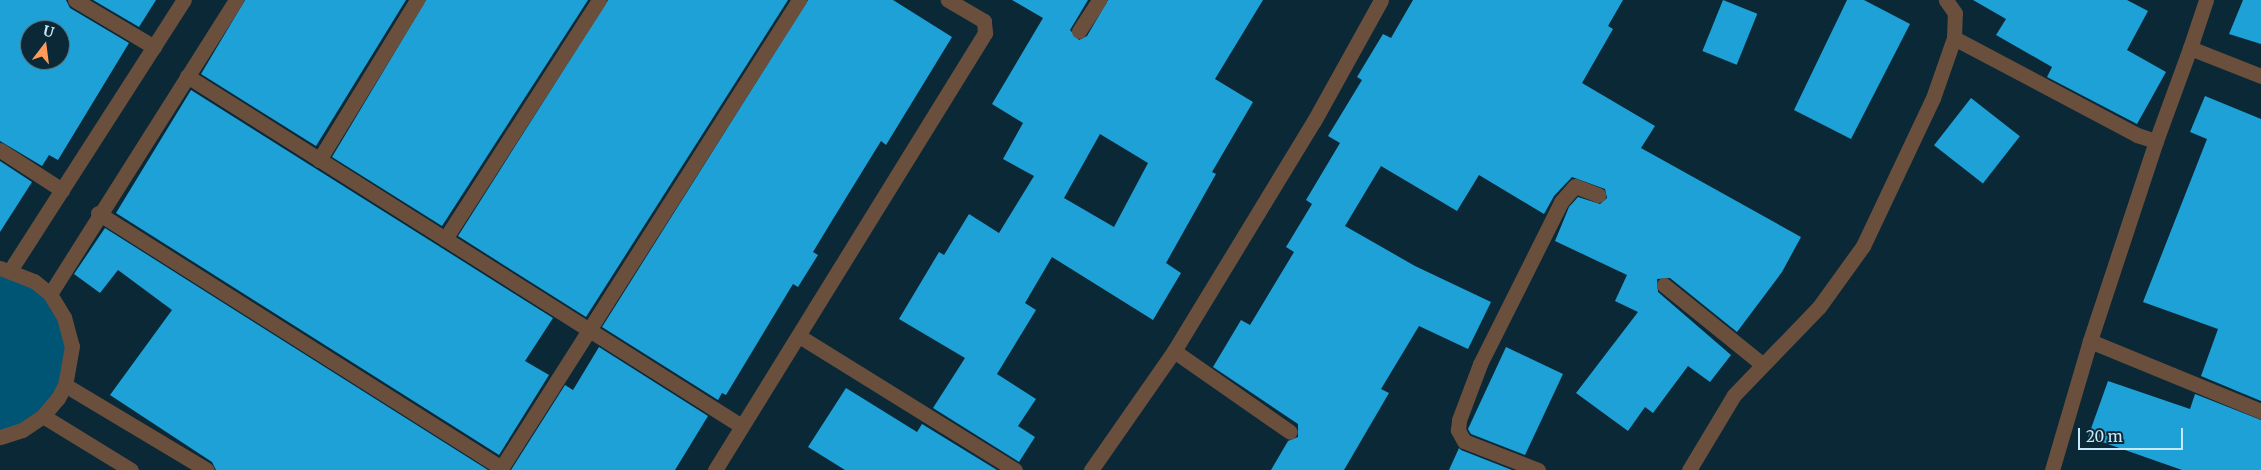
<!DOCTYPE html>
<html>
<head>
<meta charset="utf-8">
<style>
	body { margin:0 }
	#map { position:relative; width:2261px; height:470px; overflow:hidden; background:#0b2836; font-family:Merriweather,serif }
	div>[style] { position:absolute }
	.green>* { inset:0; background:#005575 }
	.building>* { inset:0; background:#1da1d6; transform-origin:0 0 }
	.street>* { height:15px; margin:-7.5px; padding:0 7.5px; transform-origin:7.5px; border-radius:7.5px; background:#6b4f3d }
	span { translate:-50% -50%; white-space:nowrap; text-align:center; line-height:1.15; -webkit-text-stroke:5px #0b2836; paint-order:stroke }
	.north { position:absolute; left:20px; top:20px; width:50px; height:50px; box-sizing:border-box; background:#0b2836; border:1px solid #577585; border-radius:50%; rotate:15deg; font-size:14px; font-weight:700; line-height:20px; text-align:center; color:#c8e9fc }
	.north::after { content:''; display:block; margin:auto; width:18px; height:22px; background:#ff9b59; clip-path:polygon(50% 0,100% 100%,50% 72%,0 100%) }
	.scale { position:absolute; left:2078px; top:428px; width:105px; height:22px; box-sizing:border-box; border:2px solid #c8e9fc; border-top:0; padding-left:6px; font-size:15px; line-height:18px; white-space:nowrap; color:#c8e9fc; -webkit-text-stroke:4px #0b2836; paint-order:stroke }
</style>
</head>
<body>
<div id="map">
	<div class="green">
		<div style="clip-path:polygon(0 268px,50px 294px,72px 346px,58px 398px,0 437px)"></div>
	</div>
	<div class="building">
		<div style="clip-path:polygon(evenodd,0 0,66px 0,70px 8px,129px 43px,58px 160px,49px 155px,42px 166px,0 141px,0 0,30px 30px,60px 30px,60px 60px,30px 60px,30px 30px)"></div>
		<div style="clip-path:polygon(93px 0,156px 0,139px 27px)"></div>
		<div style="clip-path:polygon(245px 0,406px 0,316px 146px,201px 74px)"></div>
		<div style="clip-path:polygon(426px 0,588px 0,442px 226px,332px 157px)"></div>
		<div style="clip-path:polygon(608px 0,788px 0,586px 317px,458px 236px)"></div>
		<div style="clip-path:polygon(808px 0,893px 0,952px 37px,886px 145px,881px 141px,833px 219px,813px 252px,818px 255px,798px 287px,793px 284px,726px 395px,722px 393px,718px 400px,602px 327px)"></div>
		<div style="clip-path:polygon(evenodd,1012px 0,1088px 0,1070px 30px,1079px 40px,1087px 36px,1108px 0,1263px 0,1215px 79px,1253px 102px,1212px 172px,1216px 174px,1166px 263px,1181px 273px,1153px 320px,1052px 257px,1025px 303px,1036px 310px,997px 374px,1036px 399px,1018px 426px,1035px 437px,1019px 462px,933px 408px,965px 358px,899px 319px,939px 252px,944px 255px,969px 214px,999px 233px,1034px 176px,1003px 159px,1023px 123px,992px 104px,1043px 18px,1012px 0,1100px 134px,1148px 163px,1114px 227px,1064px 198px,1100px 134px)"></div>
		<div style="clip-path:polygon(1413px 0,1623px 0,1608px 26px,1613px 29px,1582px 83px,1655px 126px,1641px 148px,1801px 237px,1782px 272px,1737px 332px,1670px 278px,1657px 279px,1658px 292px,1731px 355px,1710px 382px,1688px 366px,1653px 413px,1645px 407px,1628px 431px,1576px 393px,1638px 312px,1615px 301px,1627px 275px,1555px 241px,1569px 207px,1578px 197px,1600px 204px,1607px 198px,1605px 189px,1572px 177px,1554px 196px,1544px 214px,1479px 175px,1457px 211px,1381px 166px,1345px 226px,1415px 266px,1491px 302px,1468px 349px,1419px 326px,1381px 389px,1389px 393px,1344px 470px,1271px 470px,1288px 441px,1298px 437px,1298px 424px,1213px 367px,1241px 320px,1250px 325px,1294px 252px,1286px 247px,1312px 204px,1306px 200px,1340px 143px,1328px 136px,1362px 80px,1357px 77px,1383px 34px,1391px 38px)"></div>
		<div style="left:1723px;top:0;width:37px;height:55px;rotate:22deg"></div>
		<div style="clip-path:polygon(1847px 0,1864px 0,1910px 24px,1851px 139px,1794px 110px)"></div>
		<div style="clip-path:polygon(1973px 0,2127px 0,2148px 11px,2127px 50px,2166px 72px,2137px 124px,2047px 77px,2052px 67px,1996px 35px,2006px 19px)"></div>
		<div style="clip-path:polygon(2243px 0,2261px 0,2261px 44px,2229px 34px)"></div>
		<div style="clip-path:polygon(191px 90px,553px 318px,525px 361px,549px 375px,499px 455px,116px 213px)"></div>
		<div style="clip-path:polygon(2205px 96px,2261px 119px,2261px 401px,2201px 376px,2218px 329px,2143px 302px,2207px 139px,2190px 132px)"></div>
		<div style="left:1971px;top:98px;width:62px;height:60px;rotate:38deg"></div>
		<div style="clip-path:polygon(0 161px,32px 182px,0 232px)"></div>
		<div style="clip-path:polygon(105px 228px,488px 470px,216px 470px,212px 462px,110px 395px,172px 310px,118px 270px,100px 293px,74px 274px)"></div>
		<div style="clip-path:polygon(599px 347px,708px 416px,675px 470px,511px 470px,565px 385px,573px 390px)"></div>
		<div style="clip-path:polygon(1506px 347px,1563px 374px,1525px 455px,1471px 434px,1468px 429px)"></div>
		<div style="clip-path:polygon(2108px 381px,2190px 409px,2195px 394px,2261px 420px,2261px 470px,2182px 470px,2088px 437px)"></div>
		<div style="clip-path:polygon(846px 388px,917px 432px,922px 424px,997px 470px,845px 470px,808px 447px)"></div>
		<div style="clip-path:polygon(1459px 448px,1461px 450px,1512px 470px,1449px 470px)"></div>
	</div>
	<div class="street">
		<div style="left:75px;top:0;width:92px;rotate:30.7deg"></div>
		<div style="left:2206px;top:0;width:51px;rotate:108.4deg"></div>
		<div style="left:2190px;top:48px;width:76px;rotate:21.5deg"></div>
		<div style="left:1079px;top:31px;width:37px;rotate:-57deg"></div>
		<div style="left:1954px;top:38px;width:207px;rotate:27.9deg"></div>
		<div style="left:2137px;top:135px;width:20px;rotate:18deg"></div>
		<div style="left:2156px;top:141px;width:99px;rotate:-69.9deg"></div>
		<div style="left:187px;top:76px;width:654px;rotate:32.26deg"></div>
		<div style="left:2156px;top:141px;width:211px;rotate:108.3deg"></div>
		<div style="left:2090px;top:341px;width:185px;rotate:22.3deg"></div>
		<div style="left:0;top:150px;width:74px;rotate:32.8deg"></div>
		<div style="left:319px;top:160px;width:188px;rotate:-58.5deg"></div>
		<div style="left:98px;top:213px;width:478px;rotate:32.3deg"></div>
		<div style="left:445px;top:239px;width:284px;rotate:-57.2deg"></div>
		<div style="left:0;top:268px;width:36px;rotate:21deg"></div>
		<div style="left:34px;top:281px;width:21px;rotate:39deg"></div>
		<div style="left:50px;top:294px;width:27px;rotate:59deg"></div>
		<div style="left:64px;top:317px;width:30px;rotate:75deg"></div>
		<div style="left:72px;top:346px;width:40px;rotate:100deg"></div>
		<div style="left:65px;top:385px;width:15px;rotate:118deg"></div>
		<div style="left:58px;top:398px;width:23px;rotate:130deg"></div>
		<div style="left:43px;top:416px;width:25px;rotate:146deg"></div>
		<div style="left:22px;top:430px;width:23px;rotate:162deg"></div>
		<div style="left:11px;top:269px;width:320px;rotate:-57.3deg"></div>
		<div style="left:1664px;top:285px;width:126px;rotate:38.9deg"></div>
		<div style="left:50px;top:294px;width:348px;rotate:-57.7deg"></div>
		<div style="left:799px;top:336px;width:254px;rotate:31.8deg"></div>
		<div style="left:1174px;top:351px;width:141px;rotate:34.9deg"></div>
		<div style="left:65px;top:385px;width:165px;rotate:30.9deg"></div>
		<div style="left:43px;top:416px;width:103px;rotate:31.5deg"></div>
		<div style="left:500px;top:470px;width:557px;rotate:-57.54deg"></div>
		<div style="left:715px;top:470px;width:514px;rotate:-58.29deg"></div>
		<div style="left:985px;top:33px;width:12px;rotate:-95deg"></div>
		<div style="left:984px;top:21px;width:42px;rotate:-149.7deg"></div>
		<div style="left:1091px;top:470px;width:145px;rotate:-55.1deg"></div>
		<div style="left:1174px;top:351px;width:269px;rotate:-58.7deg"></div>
		<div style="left:1314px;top:121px;width:138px;rotate:-61deg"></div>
		<div style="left:1538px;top:470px;width:79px;rotate:-158.6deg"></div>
		<div style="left:1464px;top:441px;width:13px;rotate:-119deg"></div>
		<div style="left:1458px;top:430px;width:10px;rotate:-84deg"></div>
		<div style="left:1459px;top:420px;width:60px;rotate:-69.4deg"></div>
		<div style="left:1480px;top:364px;width:181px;rotate:-63.4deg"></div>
		<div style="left:1561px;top:202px;width:21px;rotate:-49deg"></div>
		<div style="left:1575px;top:186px;width:25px;rotate:21deg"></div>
		<div style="left:1689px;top:470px;width:87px;rotate:-59deg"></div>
		<div style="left:1734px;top:395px;width:122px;rotate:-46deg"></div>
		<div style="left:1819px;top:307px;width:75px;rotate:-54.2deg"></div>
		<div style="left:1863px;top:246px;width:164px;rotate:-64.7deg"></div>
		<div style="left:1933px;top:98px;width:64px;rotate:-70.7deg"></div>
		<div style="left:1954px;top:38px;width:25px;rotate:-88deg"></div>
		<div style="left:1955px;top:13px;width:16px;rotate:-125deg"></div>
		<div style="left:2052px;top:470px;width:134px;rotate:-73.6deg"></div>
	</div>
	<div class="north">U</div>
	<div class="scale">20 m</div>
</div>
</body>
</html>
